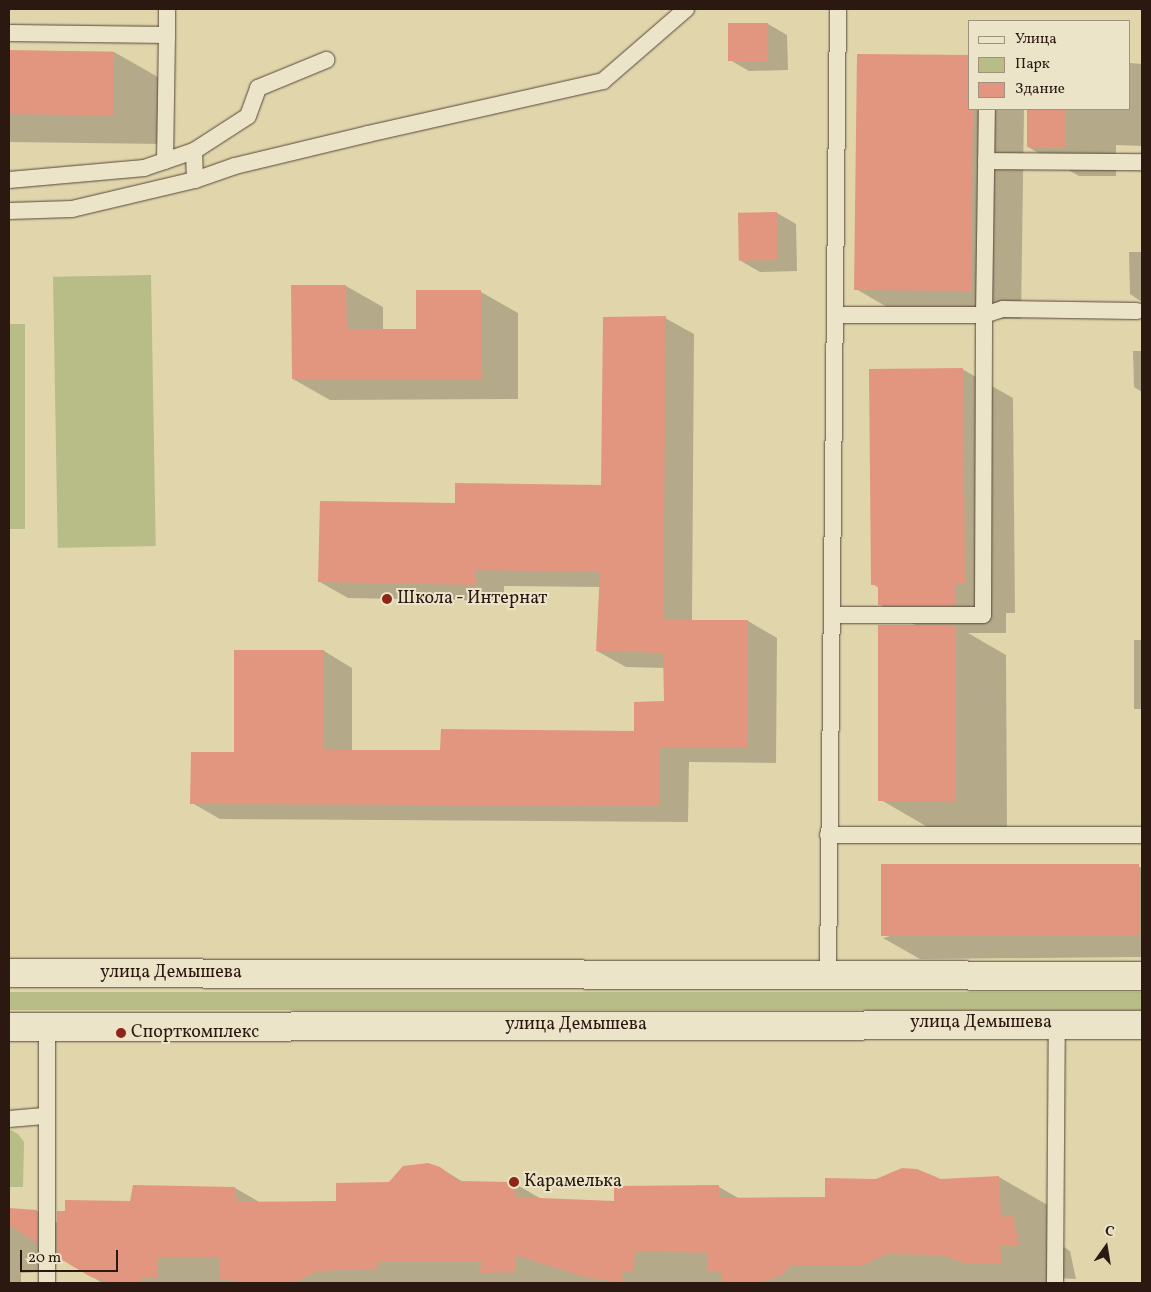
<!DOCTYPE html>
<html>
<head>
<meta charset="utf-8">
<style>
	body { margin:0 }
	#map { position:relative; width:1151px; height:1292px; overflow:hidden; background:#e1d5ac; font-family:Vollkorn,serif }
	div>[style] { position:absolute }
	.green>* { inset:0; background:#b8bc86; transform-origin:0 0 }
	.shadow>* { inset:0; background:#0003; transform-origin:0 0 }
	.building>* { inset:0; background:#e3967f; transform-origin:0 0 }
	.roads { filter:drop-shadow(0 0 1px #584737) drop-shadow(0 0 1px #584737) }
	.service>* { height:16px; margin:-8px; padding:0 8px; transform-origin:8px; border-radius:8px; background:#ece4c9 }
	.tertiary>* { height:28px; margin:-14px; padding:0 14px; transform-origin:14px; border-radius:14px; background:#ece4c9 }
	.dots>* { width:14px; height:14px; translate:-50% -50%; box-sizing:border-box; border:2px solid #ece4c9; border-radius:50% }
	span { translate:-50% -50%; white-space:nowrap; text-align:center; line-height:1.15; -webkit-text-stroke:4px #ece4c9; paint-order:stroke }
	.poi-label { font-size:18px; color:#2b1810 }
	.left { translate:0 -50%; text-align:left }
	.street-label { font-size:18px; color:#2b1810 }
	.frame { position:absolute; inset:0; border:10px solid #2b1810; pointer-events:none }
	.legend { position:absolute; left:968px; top:20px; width:162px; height:90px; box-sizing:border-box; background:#ece4c9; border:1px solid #9f927f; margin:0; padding:6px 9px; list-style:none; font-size:15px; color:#2b1810 }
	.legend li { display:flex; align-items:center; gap:10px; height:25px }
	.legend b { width:25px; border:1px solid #9f927f }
	.north { position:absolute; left:1081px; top:1222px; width:50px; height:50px; -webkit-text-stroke:4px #ece4c9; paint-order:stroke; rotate:13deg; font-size:14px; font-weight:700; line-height:20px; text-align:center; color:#2b1810 }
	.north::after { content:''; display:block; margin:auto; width:18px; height:22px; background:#2b1810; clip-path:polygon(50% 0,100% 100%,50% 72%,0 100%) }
	.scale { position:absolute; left:20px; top:1250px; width:98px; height:22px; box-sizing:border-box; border:2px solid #2b1810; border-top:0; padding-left:6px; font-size:15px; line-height:18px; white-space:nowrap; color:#2b1810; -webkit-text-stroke:4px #ece4c9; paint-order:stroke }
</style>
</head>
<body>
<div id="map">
	<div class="green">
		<div style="left:151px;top:275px;width:271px;height:98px;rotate:89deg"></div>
		<div style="left:9px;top:324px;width:16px;height:205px"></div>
		<div style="left:9px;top:992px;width:1133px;height:18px"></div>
		<div style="clip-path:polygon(9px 1129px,18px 1134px,24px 1142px,23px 1187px,9px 1187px)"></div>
	</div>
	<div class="shadow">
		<div style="clip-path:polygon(768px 24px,787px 35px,788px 70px,749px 71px,730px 60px)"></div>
		<div style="clip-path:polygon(9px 51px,114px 52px,165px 81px,164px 144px,9px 142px)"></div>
		<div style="clip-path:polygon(1130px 63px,1142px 64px,1142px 146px,1116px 145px,1116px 176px,1079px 176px,1028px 147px,1028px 109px,1130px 109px)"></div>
		<div style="clip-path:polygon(970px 109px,1024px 109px,1021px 319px,906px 318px,856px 289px)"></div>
		<div style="clip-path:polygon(777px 213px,796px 224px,797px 271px,760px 272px,741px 261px)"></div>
		<div style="clip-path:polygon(1129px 252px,1142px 252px,1142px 302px,1130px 294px)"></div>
		<div style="clip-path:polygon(346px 286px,383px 307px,383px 330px,417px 330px,481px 292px,518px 313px,518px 399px,330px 400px,293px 379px)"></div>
		<div style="clip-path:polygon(665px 318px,694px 334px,692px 621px,748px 621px,777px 638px,776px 763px,689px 762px,688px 822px,220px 819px,192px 803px,324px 651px,352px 668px,352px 751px,442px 752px,635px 732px,665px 703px,665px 668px,626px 667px,597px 651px,601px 587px,504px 586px,504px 601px,348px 598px,320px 582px,456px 505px,603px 487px)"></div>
		<div style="clip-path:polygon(1133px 351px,1142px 351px,1142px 392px,1134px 387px)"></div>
		<div style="clip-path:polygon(962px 369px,1013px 398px,1015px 613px,1006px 613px,1006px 633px,968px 633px,1006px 655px,1007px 829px,931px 829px,881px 800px,917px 626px,879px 604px,879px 588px,873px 584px)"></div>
		<div style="left:1134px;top:640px;width:8px;height:69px"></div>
		<div style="clip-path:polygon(1138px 866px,1142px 868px,1142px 957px,920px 959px,883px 938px)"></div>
		<div style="clip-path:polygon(440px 1168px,465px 1183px,514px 1183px,543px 1200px,615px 1203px,719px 1187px,740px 1199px,826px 1198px,941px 1181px,999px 1177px,1056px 1210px,1058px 1243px,1070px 1251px,1076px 1279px,1057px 1278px,1057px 1283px,102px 1283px,41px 1244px,41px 1272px,21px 1273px,21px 1283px,9px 1283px,9px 1209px,37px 1211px,58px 1223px,131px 1203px,235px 1188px,261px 1203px,337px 1203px,390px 1183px)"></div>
	</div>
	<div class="building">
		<div style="left:728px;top:23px;width:40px;height:38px"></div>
		<div style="left:9px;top:50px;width:105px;height:64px;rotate:1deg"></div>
		<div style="clip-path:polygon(857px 54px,970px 55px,970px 109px,973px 109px,971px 291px,854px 290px)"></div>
		<div style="left:1027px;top:109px;width:39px;height:38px"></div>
		<div style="left:777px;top:212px;width:48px;height:39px;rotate:89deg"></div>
		<div style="clip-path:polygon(291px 285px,346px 285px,347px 329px,416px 329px,416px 290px,481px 290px,482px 379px,292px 379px)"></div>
		<div style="clip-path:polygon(666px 316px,663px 620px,748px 620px,748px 747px,660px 747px,660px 806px,190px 804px,191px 752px,234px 752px,234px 650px,324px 650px,324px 750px,440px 750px,441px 729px,634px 731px,634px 702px,664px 701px,663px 653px,596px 651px,600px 572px,476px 570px,476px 585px,318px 582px,320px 501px,455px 503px,455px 483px,601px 485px,603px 317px)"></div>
		<div style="clip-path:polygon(963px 368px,965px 584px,955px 584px,955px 605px,878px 605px,878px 585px,871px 585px,869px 369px)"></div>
		<div style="left:878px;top:625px;width:78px;height:176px"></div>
		<div style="left:1139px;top:864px;width:72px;height:258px;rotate:90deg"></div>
		<div style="clip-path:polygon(428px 1163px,440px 1167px,459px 1181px,514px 1182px,515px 1197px,614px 1201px,614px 1186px,719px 1185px,720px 1198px,825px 1197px,825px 1178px,876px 1179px,902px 1168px,917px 1169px,941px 1179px,999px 1176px,1001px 1217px,1013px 1216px,1019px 1246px,1000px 1246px,1002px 1263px,964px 1263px,941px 1255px,886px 1254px,863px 1265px,791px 1265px,782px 1275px,758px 1283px,722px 1283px,722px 1271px,707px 1272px,707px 1253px,635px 1251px,634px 1271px,622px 1271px,623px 1283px,581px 1276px,516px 1255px,516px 1272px,480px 1273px,481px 1262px,378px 1262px,378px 1269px,317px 1271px,293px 1283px,238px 1283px,238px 1281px,220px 1279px,220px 1257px,158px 1257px,158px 1277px,142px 1278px,142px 1283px,111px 1283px,91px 1277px,57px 1257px,57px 1211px,65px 1211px,65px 1200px,130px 1201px,133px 1185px,235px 1187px,237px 1202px,336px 1201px,336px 1183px,389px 1182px,403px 1166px)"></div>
		<div style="clip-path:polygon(9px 1208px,37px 1210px,37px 1243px,9px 1225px)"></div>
	</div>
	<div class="roads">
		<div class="service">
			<div style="left:9px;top:33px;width:158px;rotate:0.7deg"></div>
			<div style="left:167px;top:35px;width:26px;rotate:-90deg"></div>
			<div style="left:165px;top:161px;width:126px;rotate:-89.1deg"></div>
			<div style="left:986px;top:161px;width:156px;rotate:0.4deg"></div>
			<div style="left:9px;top:180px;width:136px;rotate:-5.1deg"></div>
			<div style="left:144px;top:168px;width:53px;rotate:-18.8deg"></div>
			<div style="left:195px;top:180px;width:29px;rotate:-92deg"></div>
			<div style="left:194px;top:151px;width:64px;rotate:-32.9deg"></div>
			<div style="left:248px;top:116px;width:30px;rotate:-70deg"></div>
			<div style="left:258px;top:88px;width:74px;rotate:-22.4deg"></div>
			<div style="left:9px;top:211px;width:63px;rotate:-1.8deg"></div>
			<div style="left:72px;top:209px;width:126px;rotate:-13.3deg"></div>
			<div style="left:195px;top:180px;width:42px;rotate:-19.3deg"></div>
			<div style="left:235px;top:166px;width:137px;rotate:-13.5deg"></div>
			<div style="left:368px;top:134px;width:241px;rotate:-12.7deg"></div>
			<div style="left:603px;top:81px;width:110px;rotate:-40.9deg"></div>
			<div style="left:836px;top:315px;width:148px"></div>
			<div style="left:984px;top:315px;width:20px;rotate:-18deg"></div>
			<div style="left:1003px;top:309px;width:134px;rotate:0.9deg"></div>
			<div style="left:833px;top:615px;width:150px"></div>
			<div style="left:983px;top:615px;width:300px;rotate:-89.8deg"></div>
			<div style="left:984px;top:315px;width:206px;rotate:-89.2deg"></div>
			<div style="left:828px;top:835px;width:314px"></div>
			<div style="left:828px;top:976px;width:967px;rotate:-89.41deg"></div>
			<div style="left:9px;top:1119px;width:38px;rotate:-5deg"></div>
			<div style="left:47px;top:1283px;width:256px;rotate:-90deg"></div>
			<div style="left:1055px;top:1283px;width:260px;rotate:-89.6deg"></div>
		</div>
		<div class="tertiary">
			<div style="left:9px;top:973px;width:1133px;rotate:0.15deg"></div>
			<div style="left:9px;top:1027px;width:1133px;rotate:-0.1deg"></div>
		</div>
	</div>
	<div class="dots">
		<div style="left:387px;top:599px;background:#8f2418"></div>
		<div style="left:121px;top:1033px;background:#8f2418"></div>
		<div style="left:514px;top:1182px;background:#8f2418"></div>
	</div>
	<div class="poi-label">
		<span class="left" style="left:397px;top:599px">Школа - Интернат</span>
		<span class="left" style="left:131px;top:1033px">Спорткомплекс</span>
		<span class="left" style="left:524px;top:1182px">Карамелька</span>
	</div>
	<div class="street-label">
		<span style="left:171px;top:973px">улица Демышева</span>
		<span style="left:981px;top:1023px">улица Демышева</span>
		<span style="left:576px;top:1025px">улица Демышева</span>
	</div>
	<div class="frame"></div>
	<ul class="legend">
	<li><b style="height:6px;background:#ece4c9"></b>Улица</li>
	<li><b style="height:14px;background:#b8bc86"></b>Парк</li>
	<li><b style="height:14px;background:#e3967f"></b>Здание</li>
	</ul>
	<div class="north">С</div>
	<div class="scale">20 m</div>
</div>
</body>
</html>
